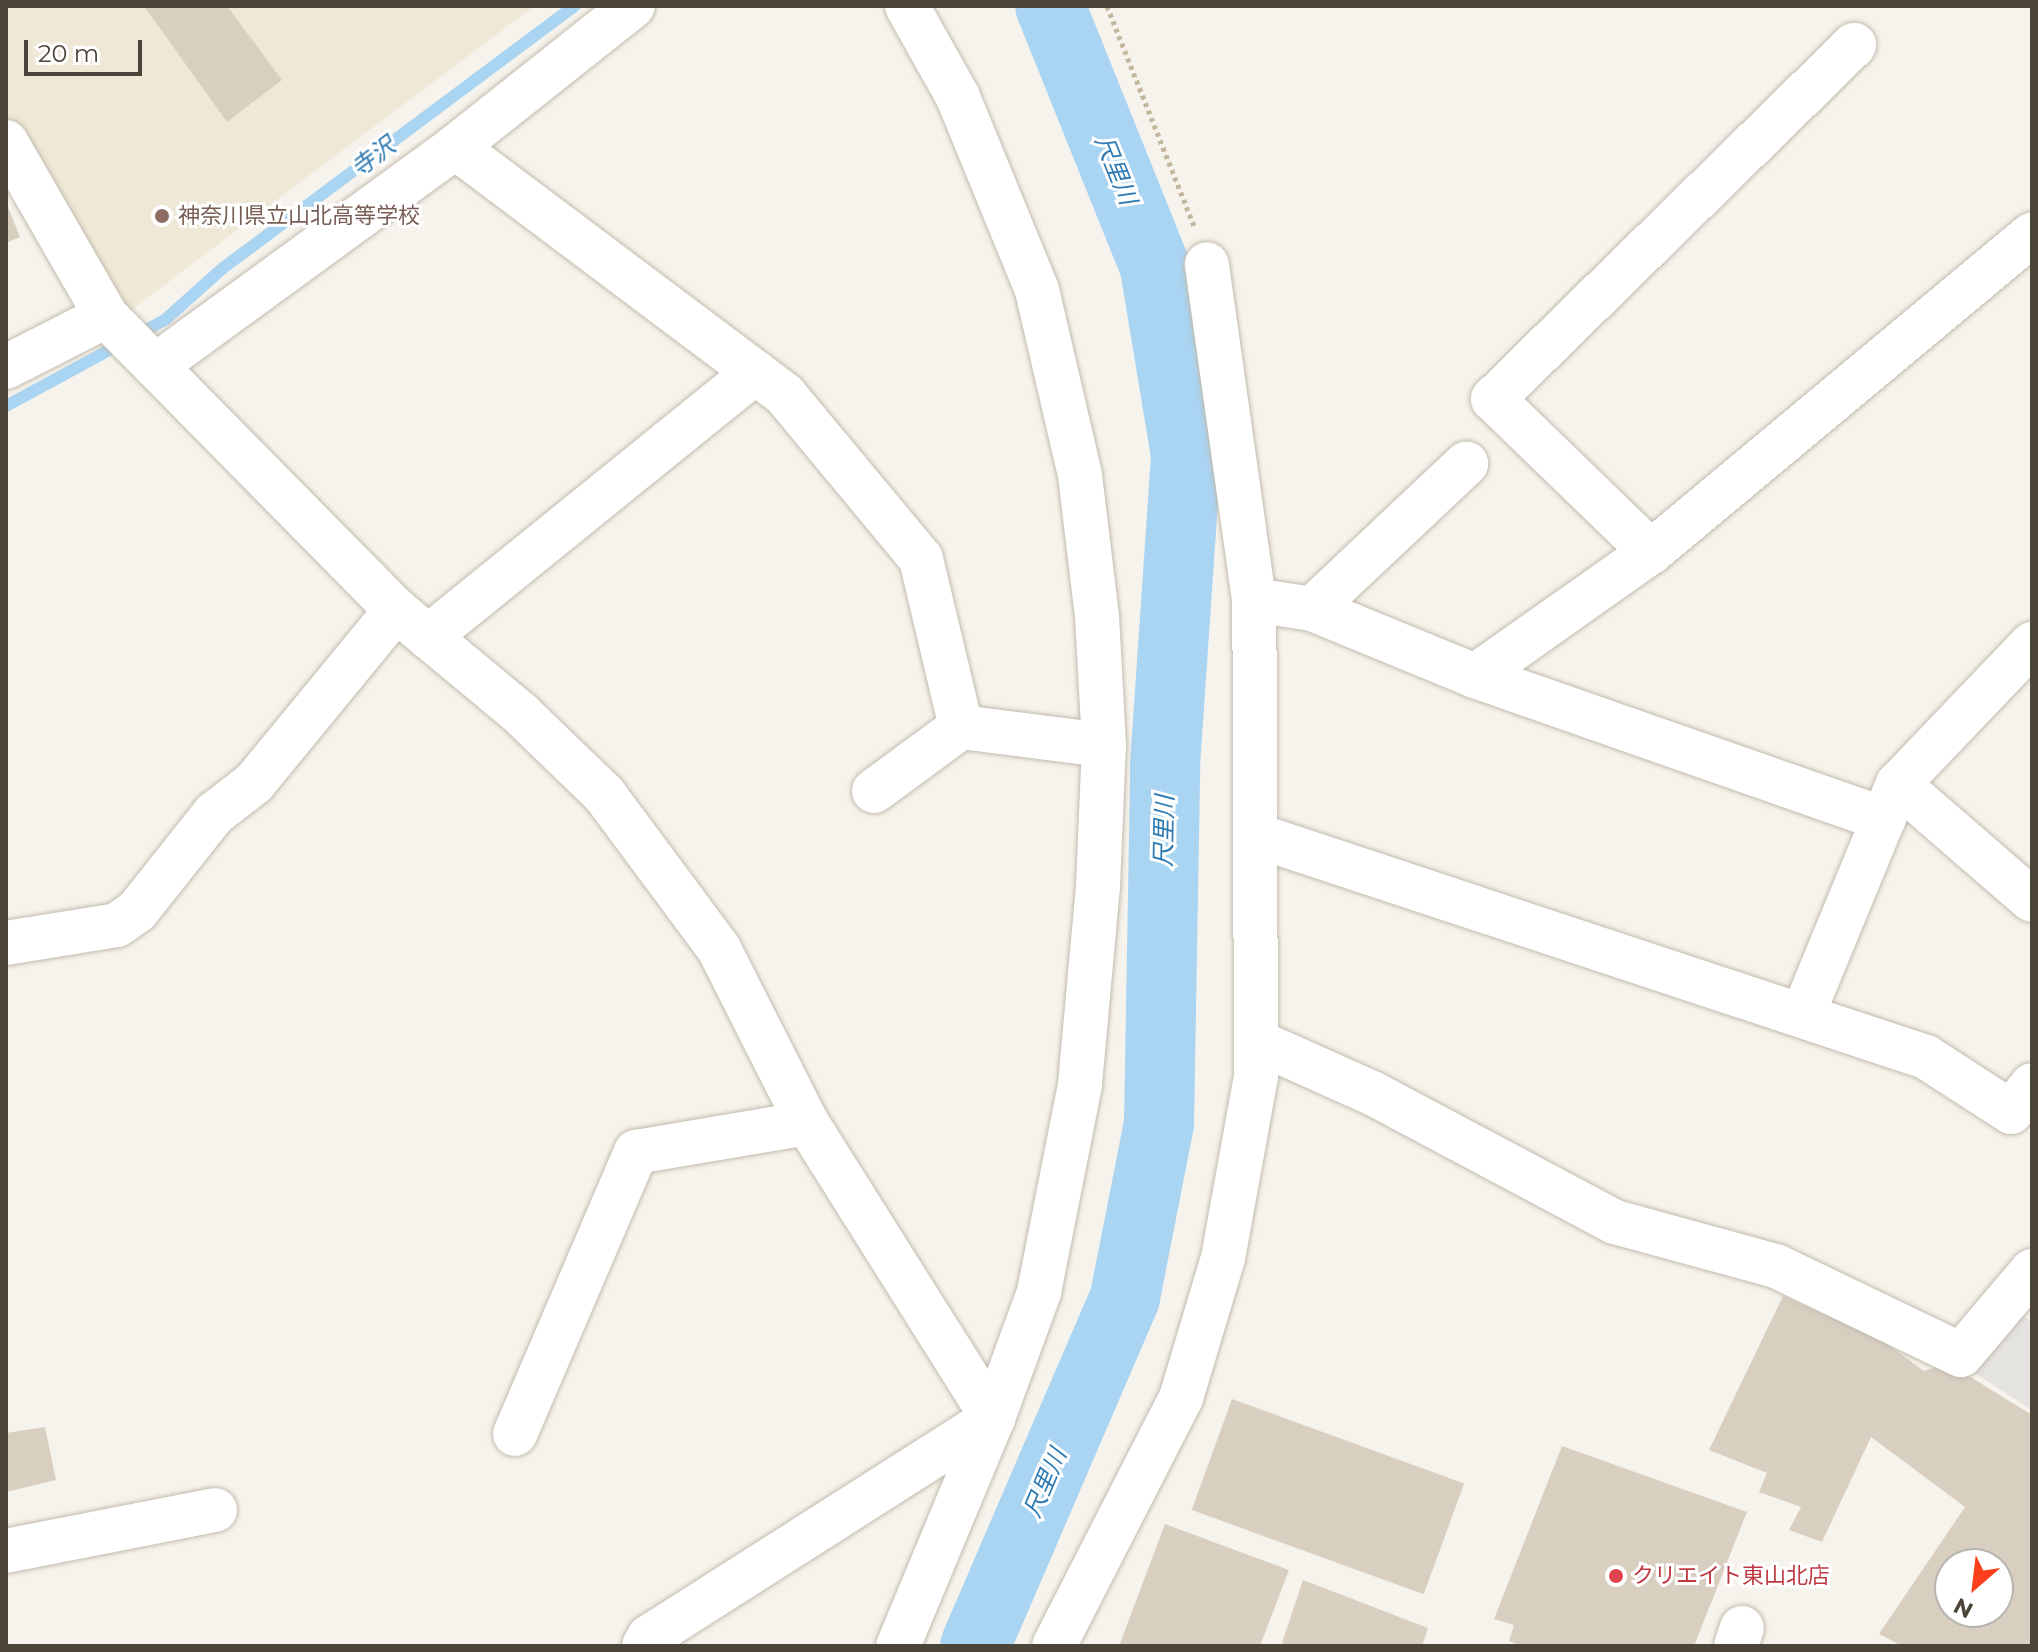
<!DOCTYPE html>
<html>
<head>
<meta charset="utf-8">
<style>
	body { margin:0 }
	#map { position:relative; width:2038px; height:1652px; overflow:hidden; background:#f6f3ec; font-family:Montserrat,"Noto Sans JP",sans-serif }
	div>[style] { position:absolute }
	.education>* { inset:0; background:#efe8d6 }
	.parking>* { inset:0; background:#e5e3e0 }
	.stream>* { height:12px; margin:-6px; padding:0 6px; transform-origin:6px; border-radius:6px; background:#a9d4f2 }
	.river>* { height:70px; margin:-35px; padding:0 35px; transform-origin:35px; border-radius:35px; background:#a9d4f2 }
	.building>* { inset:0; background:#d8cfc1; transform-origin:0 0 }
	.path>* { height:5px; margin-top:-2.5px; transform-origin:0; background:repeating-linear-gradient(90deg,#c4b79f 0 4px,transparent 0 8px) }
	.roads { filter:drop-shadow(0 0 2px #c2bbae) drop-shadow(0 0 2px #c2bbae) }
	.minor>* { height:44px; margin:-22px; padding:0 22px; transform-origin:22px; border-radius:22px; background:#fff }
	.dots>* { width:22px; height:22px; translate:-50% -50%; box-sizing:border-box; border:4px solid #fff; border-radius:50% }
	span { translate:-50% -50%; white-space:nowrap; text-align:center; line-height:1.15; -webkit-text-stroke:6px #fff; paint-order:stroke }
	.education-label { font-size:22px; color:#785e54 }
	.left { translate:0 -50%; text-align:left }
	.health-label { font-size:22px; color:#be3a42 }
	.water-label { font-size:24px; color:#2e7ab2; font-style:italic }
	.frame { position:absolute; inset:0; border:8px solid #4b4439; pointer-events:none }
	.north { position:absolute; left:1934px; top:1548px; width:80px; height:80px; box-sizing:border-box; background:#fff; border:2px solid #b7b4b0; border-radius:50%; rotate:208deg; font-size:22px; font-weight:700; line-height:32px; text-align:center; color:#4b4439 }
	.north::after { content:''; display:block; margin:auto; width:28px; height:36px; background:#fc3f1d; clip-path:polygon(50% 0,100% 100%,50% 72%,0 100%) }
	.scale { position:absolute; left:24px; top:40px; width:118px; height:36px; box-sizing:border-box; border:4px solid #4b4439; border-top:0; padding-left:10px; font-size:24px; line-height:28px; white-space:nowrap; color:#4b4439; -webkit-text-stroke:6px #fff; paint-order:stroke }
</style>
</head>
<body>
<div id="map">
	<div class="education">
		<div style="clip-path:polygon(6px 6px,534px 6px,126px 314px,6px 117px)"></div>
	</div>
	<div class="parking">
		<div style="clip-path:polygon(2011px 1309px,2032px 1322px,2032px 1410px,1964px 1366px)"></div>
	</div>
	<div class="stream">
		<div style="left:6px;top:406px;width:182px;rotate:-28.5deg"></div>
		<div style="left:166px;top:319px;width:76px;rotate:-41.8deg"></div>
		<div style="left:223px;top:268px;width:439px;rotate:-36.7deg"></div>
	</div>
	<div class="river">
		<div style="left:975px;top:1646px;width:380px;rotate:-66.7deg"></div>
		<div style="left:1125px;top:1297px;width:177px;rotate:-78.9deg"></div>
		<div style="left:1159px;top:1123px;width:358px;rotate:-89deg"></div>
		<div style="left:1165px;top:765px;width:311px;rotate:-86.1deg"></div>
		<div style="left:1186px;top:455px;width:191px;rotate:-99.4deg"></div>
		<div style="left:1155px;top:267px;width:281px;rotate:-111.9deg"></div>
	</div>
	<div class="building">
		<div style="clip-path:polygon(144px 6px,227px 6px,282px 80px,227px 122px)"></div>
		<div style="clip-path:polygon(6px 202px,20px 237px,6px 243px)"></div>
		<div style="clip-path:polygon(evenodd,1783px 1296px,1854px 1328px,1860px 1324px,1924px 1371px,1948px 1363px,2032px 1415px,2032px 1646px,1902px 1646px,1879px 1634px,1965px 1507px,1871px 1437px,1822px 1542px,1789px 1530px,1801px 1507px,1759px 1492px,1767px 1473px,1709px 1450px,1783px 1296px,1950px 1564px,1998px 1564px,1998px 1612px,1950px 1612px,1950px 1564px)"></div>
		<div style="left:1232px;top:1399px;width:247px;height:118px;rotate:20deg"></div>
		<div style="clip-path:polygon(45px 1427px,56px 1480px,6px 1492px,6px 1433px)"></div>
		<div style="clip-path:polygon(1562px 1446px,1747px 1512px,1694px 1646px,1522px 1646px,1509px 1641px,1514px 1625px,1494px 1619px)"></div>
		<div style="clip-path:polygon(1165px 1524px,1289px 1570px,1260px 1646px,1119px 1646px)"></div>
		<div style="clip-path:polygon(1303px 1580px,1428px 1628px,1422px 1646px,1281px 1646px)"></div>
	</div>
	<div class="path">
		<div style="left:1107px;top:6px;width:239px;rotate:68.4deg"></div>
	</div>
	<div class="roads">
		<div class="minor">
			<div style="left:6px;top:142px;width:201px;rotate:60.1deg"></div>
			<div style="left:106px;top:316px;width:413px;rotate:45.4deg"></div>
			<div style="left:396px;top:610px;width:161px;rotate:39.7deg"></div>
			<div style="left:520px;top:713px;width:117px;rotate:44deg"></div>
			<div style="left:604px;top:794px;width:193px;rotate:53.4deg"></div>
			<div style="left:719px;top:949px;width:195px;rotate:63.2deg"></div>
			<div style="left:807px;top:1123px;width:349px;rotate:57.8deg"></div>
			<div style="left:993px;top:1418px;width:247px;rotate:112.6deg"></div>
			<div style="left:455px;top:147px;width:413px;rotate:36.9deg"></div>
			<div style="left:785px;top:395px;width:213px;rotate:50.3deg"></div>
			<div style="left:921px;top:559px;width:173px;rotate:76.6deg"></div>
			<div style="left:155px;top:366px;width:371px;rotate:-36.1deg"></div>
			<div style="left:455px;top:147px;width:227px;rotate:-38.4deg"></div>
			<div style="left:6px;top:367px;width:112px;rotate:-27deg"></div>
			<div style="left:1651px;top:552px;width:220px;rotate:-135.9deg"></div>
			<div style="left:1493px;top:399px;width:506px;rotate:-44.44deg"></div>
			<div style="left:1254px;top:600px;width:59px;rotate:8.8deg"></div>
			<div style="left:1312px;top:609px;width:176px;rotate:22.3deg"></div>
			<div style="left:1475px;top:676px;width:433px;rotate:19.3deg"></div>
			<div style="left:1312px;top:609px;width:212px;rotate:-43.3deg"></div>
			<div style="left:428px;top:637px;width:421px;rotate:-39deg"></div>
			<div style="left:1475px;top:676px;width:215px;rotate:-35.2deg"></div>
			<div style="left:1651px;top:552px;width:496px;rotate:-39.8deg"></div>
			<div style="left:1898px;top:784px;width:177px;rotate:40.9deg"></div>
			<div style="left:874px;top:791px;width:108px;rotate:-36.3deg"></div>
			<div style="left:961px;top:727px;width:144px;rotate:7.2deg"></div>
			<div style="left:1258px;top:836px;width:704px;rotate:18.31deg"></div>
			<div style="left:1926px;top:1057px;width:101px;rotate:32.9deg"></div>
			<div style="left:2011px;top:1112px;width:34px;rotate:-52deg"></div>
			<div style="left:6px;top:943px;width:112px;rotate:-9.2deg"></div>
			<div style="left:117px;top:925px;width:24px;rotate:-35deg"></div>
			<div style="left:137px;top:911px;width:124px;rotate:-51.6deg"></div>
			<div style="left:214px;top:814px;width:51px;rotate:-37.8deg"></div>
			<div style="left:254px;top:783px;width:224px;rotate:-50.6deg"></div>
			<div style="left:1803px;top:1014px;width:249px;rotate:-67.6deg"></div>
			<div style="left:1898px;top:784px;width:194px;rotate:-46.3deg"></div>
			<div style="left:1258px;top:1042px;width:127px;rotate:24.1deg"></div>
			<div style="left:1374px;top:1094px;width:273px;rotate:28deg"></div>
			<div style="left:1615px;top:1222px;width:167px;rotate:15.3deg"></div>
			<div style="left:1776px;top:1266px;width:205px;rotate:25.7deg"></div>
			<div style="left:1961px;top:1355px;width:110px;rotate:-49.8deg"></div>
			<div style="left:515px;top:1434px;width:307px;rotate:-66.8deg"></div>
			<div style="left:636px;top:1152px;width:173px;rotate:-9.6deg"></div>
			<div style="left:6px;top:1551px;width:213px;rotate:-11.1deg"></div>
			<div style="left:644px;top:1646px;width:10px;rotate:-61deg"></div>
			<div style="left:649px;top:1637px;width:408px;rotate:-32.5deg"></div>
			<div style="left:993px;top:1418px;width:134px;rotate:-69.9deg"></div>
			<div style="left:1039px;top:1292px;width:212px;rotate:-78.8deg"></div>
			<div style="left:1080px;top:1084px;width:199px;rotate:-84.8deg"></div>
			<div style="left:1098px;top:886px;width:141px;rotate:-87.6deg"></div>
			<div style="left:1104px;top:745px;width:129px;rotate:-93.1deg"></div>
			<div style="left:1097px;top:616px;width:142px;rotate:-96.9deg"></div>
			<div style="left:1080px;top:475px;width:190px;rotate:-103.1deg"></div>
			<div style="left:1037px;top:290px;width:209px;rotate:-112.3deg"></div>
			<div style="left:958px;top:97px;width:104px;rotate:-119.3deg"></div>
			<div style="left:1054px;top:1646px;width:279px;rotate:-62.9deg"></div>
			<div style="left:1181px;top:1398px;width:146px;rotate:-73.3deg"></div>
			<div style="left:1223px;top:1258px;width:185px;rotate:-79.7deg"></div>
			<div style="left:1256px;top:1076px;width:476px;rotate:-90.2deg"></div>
			<div style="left:1254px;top:600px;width:339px;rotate:-98deg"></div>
			<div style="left:1736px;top:1646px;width:19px;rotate:-72deg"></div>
		</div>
	</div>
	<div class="dots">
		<div style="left:162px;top:216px;background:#8d6e63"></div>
		<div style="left:1616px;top:1576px;background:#e0444e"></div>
	</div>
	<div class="education-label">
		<span class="left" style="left:178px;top:216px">神奈川県立山北高等学校</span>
	</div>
	<div class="health-label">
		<span class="left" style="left:1632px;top:1576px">クリエイト東山北店</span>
	</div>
	<div class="water-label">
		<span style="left:373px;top:157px;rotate:-37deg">寺沢</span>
		<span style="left:1116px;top:170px;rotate:68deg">尺里川</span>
		<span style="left:1164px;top:831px;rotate:-89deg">尺里川</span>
		<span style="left:1045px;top:1483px;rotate:-67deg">尺里川</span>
	</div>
	<div class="frame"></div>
	<div class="north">N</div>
	<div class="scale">20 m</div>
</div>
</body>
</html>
